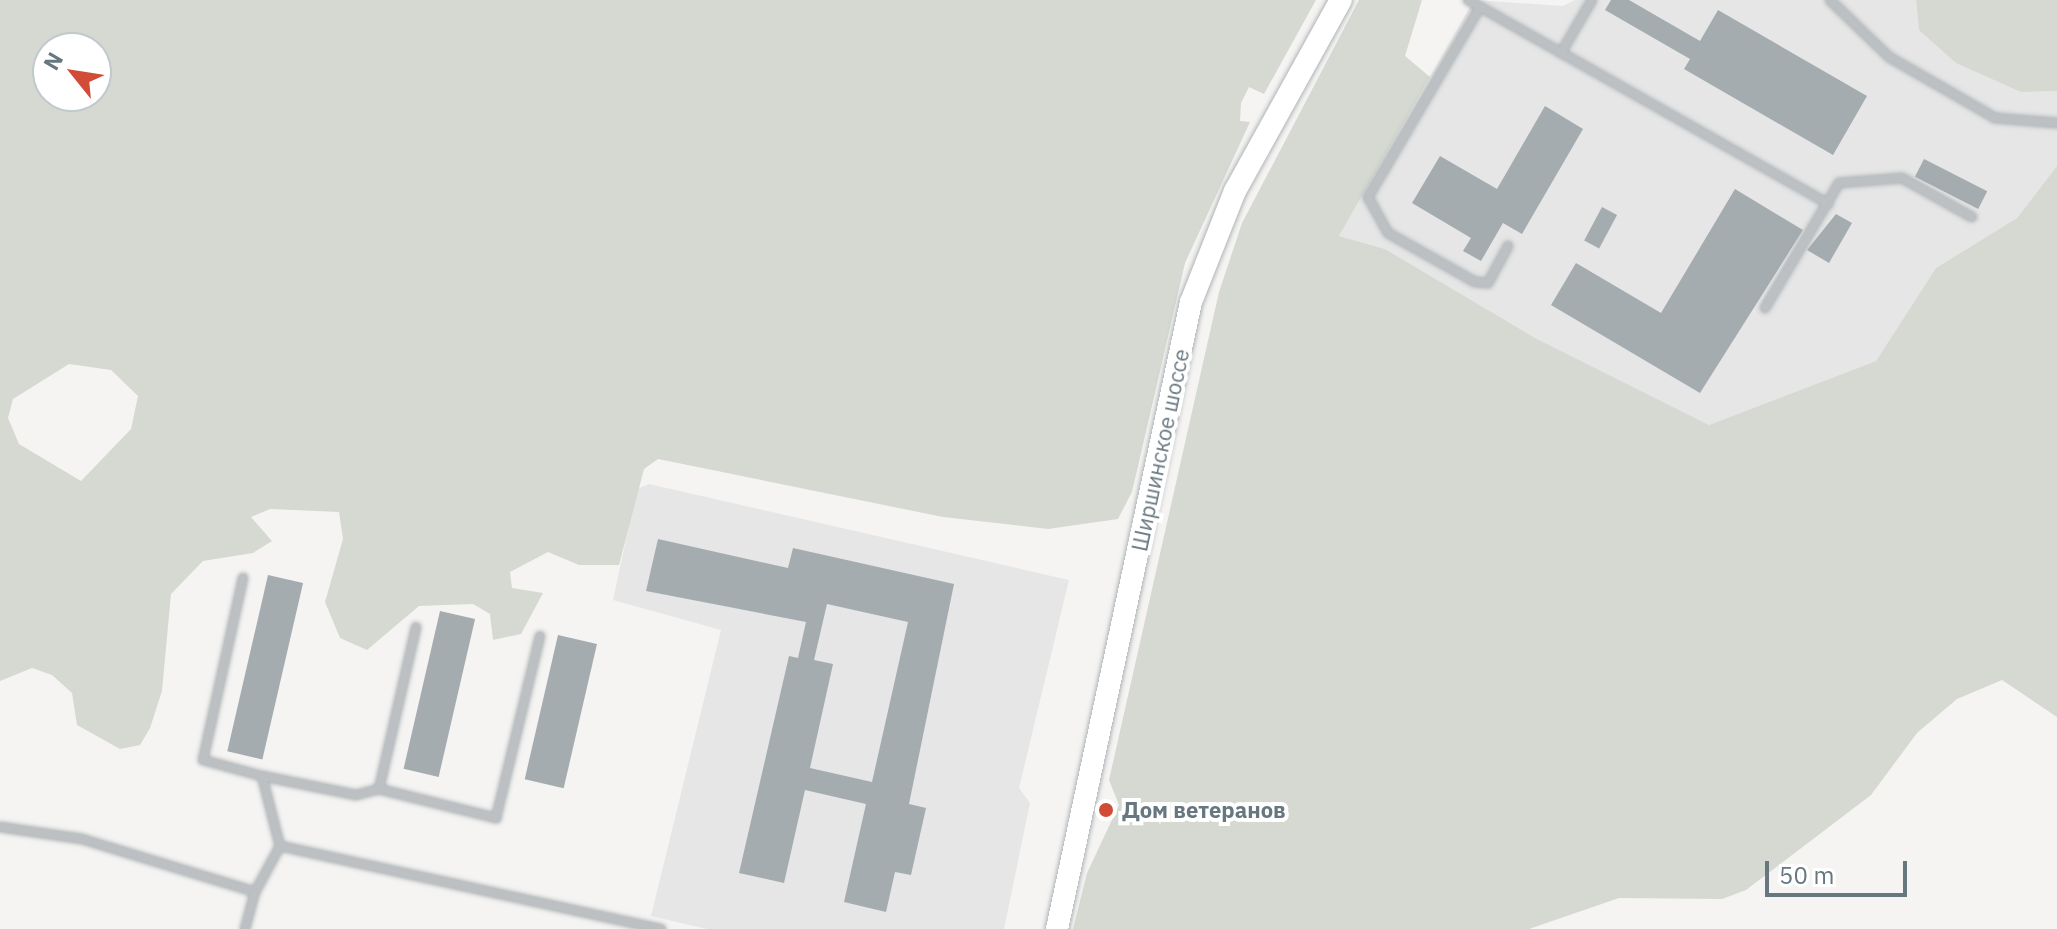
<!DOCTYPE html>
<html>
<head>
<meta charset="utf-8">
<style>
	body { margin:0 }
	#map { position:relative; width:2057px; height:929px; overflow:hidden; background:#f5f4f2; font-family:"IBM Plex Sans",sans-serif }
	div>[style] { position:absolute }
	.built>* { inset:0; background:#e5e6e5 }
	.green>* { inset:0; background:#d5d9d1 }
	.building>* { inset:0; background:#a4acb0; transform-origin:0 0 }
	.roads { filter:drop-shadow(0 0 2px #afb4b8) drop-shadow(0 0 2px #afb4b8) }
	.lane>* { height:8px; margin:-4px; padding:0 4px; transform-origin:4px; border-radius:4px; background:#bcc0c3 }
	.secondary>* { height:22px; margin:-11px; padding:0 11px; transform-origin:11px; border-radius:11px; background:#fff }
	.dots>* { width:22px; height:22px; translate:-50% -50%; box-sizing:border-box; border:4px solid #fff; border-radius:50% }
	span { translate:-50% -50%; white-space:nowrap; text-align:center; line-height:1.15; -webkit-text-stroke:8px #fff; paint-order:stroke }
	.street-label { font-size:22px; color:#677780 }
	.poi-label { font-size:22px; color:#677780; font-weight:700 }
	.left { translate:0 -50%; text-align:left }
	.north { position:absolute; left:32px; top:32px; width:80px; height:80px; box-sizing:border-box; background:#fff; border:2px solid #c2c9cc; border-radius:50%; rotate:300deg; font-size:22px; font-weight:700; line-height:32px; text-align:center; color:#677780 }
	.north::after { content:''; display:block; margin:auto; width:28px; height:36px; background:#d14b36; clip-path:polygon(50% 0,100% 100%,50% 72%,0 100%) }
	.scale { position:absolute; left:1765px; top:861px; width:142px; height:36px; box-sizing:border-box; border:4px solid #677780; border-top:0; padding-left:10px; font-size:24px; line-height:28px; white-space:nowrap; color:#677780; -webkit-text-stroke:6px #fff; paint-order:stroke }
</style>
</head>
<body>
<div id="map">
	<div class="built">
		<div style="clip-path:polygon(1474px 0,1563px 6px,1575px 0,1916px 0,1919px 30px,2021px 92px,2057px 91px,2057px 166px,2017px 218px,1936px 268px,1876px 361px,1709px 425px,1537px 339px,1385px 249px,1339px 236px)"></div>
		<div style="clip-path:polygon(649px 484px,1069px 580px,1019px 788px,1030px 803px,1004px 929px,707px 929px,651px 916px,721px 630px,613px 600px,637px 489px)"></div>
	</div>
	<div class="green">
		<div style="clip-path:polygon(evenodd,0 0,1316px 0,1264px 94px,1249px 87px,1241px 103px,1240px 121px,1250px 122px,1185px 263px,1132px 492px,1118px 519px,1048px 529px,943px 517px,658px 459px,644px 469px,619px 565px,579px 565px,548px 552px,510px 572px,512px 588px,543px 593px,521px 634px,493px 640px,490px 614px,473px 604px,419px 606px,367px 650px,340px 638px,325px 602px,343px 539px,339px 512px,270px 509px,251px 517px,272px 541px,253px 553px,203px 561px,171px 594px,162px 691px,150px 728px,140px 745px,120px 749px,77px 725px,72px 693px,52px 675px,32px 668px,0 681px,0 0,48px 48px,96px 48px,96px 96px,48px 96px,48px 48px,0 0,69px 364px,111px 370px,138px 396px,131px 429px,81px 481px,19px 444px,8px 418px,13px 399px,69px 364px)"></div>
		<div style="clip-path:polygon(1359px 0,1422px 0,1405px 56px,1430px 77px,1339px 236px,1385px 249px,1537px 339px,1709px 425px,1876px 361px,1936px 268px,2017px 218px,2057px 166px,2057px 717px,2002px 680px,1957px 699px,1917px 733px,1871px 795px,1746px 890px,1722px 899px,1619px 898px,1529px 929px,1073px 929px,1087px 873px,1119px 805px,1109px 780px,1219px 292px,1242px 223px)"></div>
		<div style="clip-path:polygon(1916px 0,2057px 0,2057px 91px,2021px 92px,1956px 63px,1919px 30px)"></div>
	</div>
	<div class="building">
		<div style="clip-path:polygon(1611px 0,1629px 0,1700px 41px,1718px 10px,1867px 96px,1833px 155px,1684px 69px,1690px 59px,1605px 10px)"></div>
		<div style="clip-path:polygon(1545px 106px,1583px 129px,1522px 234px,1503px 223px,1481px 261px,1463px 251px,1471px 238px,1412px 203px,1440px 156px,1497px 189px)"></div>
		<div style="left:1924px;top:159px;width:71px;height:20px;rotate:27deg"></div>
		<div style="clip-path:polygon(1735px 189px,1803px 230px,1700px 393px,1551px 305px,1576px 263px,1661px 313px)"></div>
		<div style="left:1602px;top:207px;width:17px;height:38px;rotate:28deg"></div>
		<div style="clip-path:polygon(1836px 214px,1852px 223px,1829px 263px,1807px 250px)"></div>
		<div style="clip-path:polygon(evenodd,658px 539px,788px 568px,793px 548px,954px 584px,909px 804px,926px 808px,911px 875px,895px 872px,886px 912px,844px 902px,866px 804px,805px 790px,784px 883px,739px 873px,789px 656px,798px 658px,806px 622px,646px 591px,658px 539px,827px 604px,908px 622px,872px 782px,810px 768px,833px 664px,814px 660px,827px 604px)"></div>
		<div style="left:268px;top:575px;width:36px;height:181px;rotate:13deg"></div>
		<div style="left:440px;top:611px;width:36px;height:162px;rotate:13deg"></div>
		<div style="left:558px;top:635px;width:40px;height:148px;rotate:13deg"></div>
	</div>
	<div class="roads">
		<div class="lane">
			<div style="left:1468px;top:0;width:414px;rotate:29.5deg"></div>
			<div style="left:1830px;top:0;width:82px;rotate:44deg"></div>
			<div style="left:1889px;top:57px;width:122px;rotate:29.9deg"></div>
			<div style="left:1995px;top:118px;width:62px;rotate:4.6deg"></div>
			<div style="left:1480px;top:7px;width:221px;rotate:120.5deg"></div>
			<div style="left:1368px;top:197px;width:41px;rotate:60.9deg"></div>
			<div style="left:1388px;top:233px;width:100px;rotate:29.4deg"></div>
			<div style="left:1475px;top:282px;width:13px;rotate:4deg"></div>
			<div style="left:1488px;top:283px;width:42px;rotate:-61.6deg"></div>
			<div style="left:1561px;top:53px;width:61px;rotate:-59.7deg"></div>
			<div style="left:1765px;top:308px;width:145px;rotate:-59.4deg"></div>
			<div style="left:1839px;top:183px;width:63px;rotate:-4.5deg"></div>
			<div style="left:1902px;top:178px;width:80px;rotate:29.1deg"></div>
			<div style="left:243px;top:578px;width:186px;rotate:102.4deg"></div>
			<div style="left:203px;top:760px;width:61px;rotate:15.2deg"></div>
			<div style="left:262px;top:776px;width:72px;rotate:75.6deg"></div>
			<div style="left:262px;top:776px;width:96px;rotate:11.4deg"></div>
			<div style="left:356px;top:795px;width:24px;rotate:-15deg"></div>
			<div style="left:379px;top:789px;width:121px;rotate:13.9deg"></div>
			<div style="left:496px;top:818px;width:187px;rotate:-76.4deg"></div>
			<div style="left:379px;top:789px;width:166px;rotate:-77.1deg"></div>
			<div style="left:0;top:827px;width:83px;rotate:8.3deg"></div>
			<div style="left:82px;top:839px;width:181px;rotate:17deg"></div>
			<div style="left:255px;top:892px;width:52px;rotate:-61.5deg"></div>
			<div style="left:280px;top:846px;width:390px;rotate:12.3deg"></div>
			<div style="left:245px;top:929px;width:38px;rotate:-75deg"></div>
		</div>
		<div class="secondary">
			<div style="left:1057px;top:929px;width:641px;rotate:-77.94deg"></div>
			<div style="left:1191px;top:302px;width:119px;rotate:-68.4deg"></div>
			<div style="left:1235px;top:191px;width:218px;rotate:-61deg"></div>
		</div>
	</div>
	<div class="dots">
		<div style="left:1106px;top:810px;background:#d14b36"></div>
	</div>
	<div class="street-label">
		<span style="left:1160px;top:450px;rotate:-78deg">Ширшинское шоссе</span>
	</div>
	<div class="poi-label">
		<span class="left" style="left:1122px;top:810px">Дом ветеранов</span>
	</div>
	<div class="north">N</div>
	<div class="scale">50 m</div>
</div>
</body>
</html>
